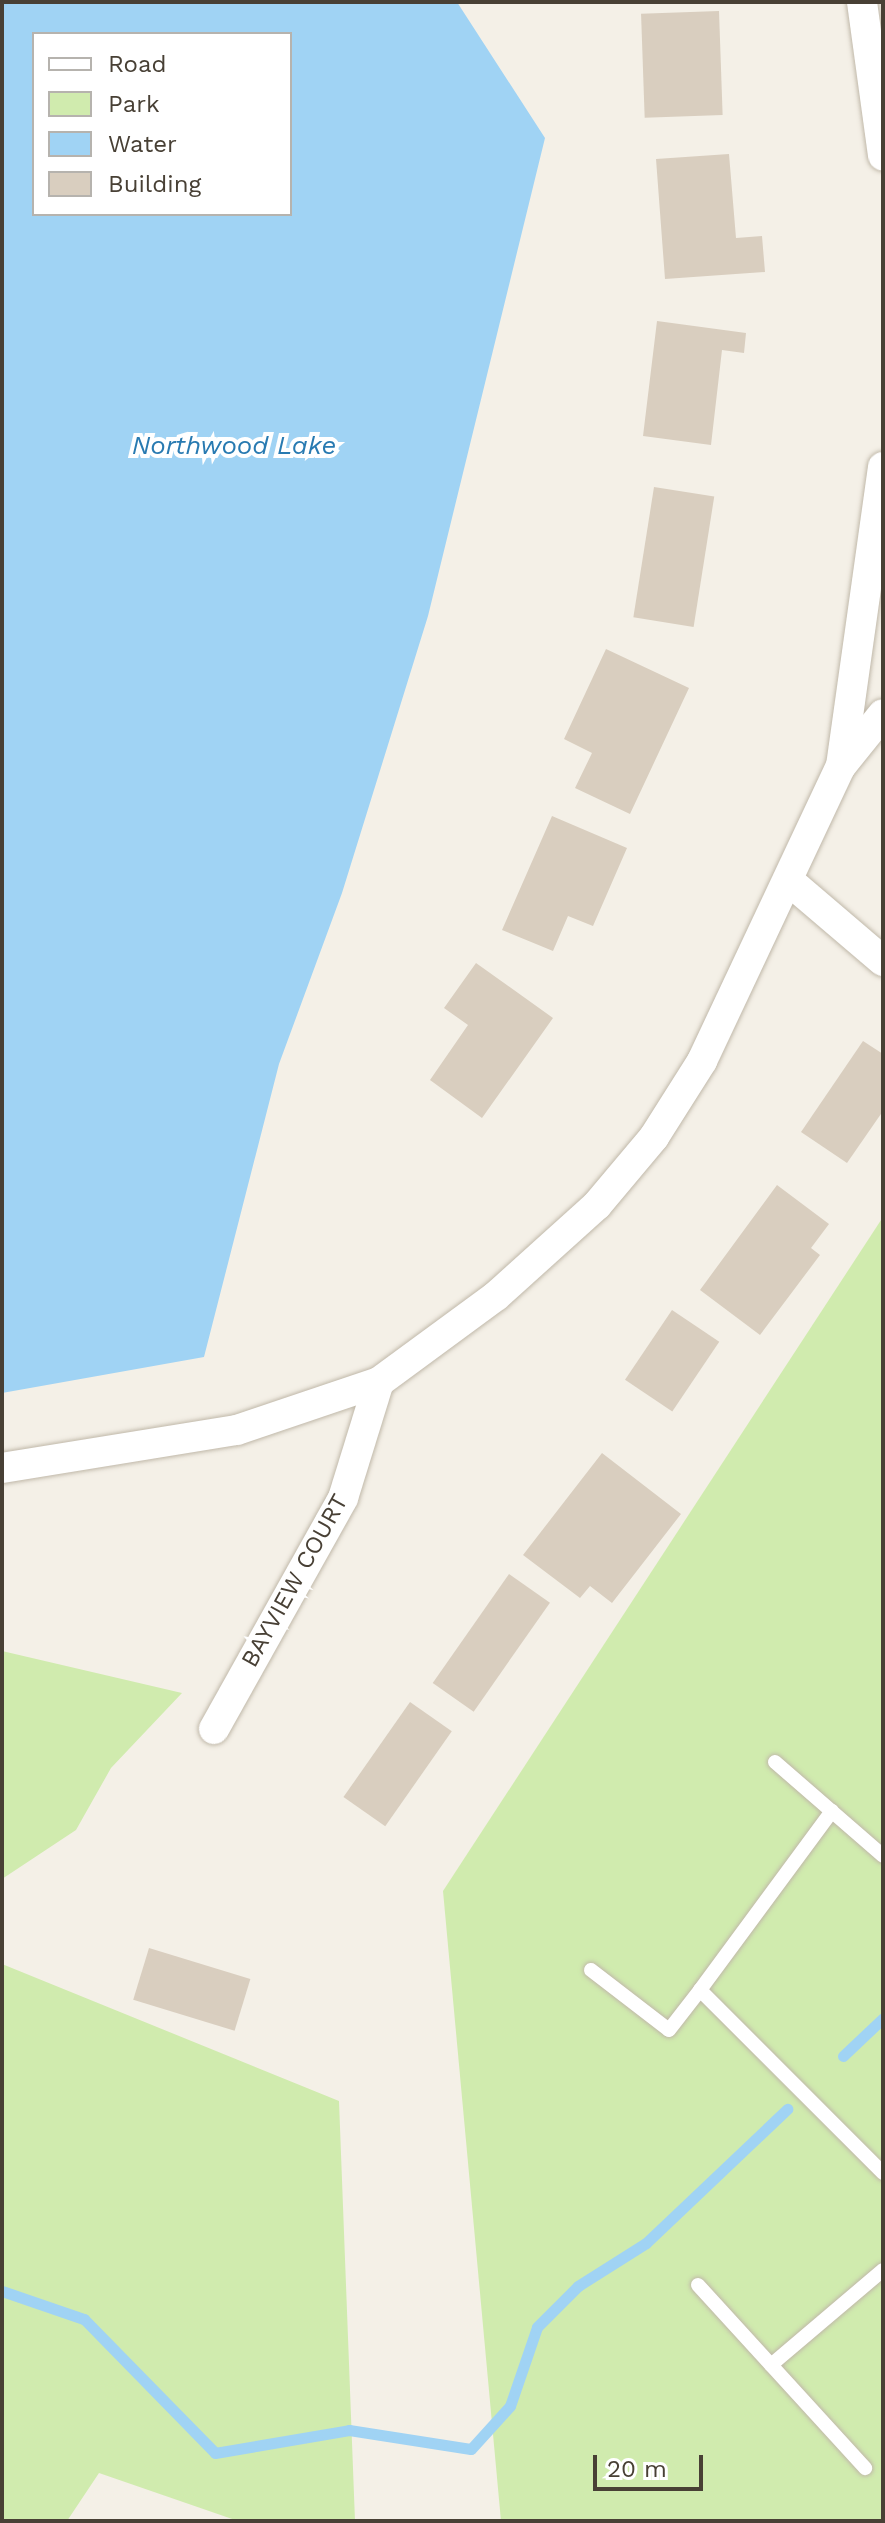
<!DOCTYPE html>
<html>
<head>
<meta charset="utf-8">
<style>
	body { margin:0 }
	#map { position:relative; width:885px; height:2523px; overflow:hidden; background:#f4f0e7; font-family:"Work Sans",sans-serif }
	div>[style] { position:absolute }
	.green>* { inset:0; background:#d0ebae }
	.water>* { inset:0; background:#a0d3f4 }
	.stream>* { height:11px; margin:-5.5px; padding:0 5.5px; transform-origin:5.5px; border-radius:5.5px; background:#a0d3f4 }
	.building>* { inset:0; background:#d9cebf; transform-origin:0 0 }
	.roads { filter:drop-shadow(0 0 2px #c0b8a9) drop-shadow(0 0 2px #c0b8a9) }
	.service>* { height:14px; margin:-7px; padding:0 7px; transform-origin:7px; border-radius:7px; background:#fff }
	.minor>* { height:30px; margin:-15px; padding:0 15px; transform-origin:15px; border-radius:15px; background:#fff }
	span { translate:-50% -50%; white-space:nowrap; text-align:center; line-height:1.15; -webkit-text-stroke:8px #fff; paint-order:stroke }
	.street-label { font-size:24px; color:#484035 }
	.water-label { font-size:26px; color:#287ab1; font-style:italic }
	.frame { position:absolute; inset:0; border:4px solid #484035; pointer-events:none }
	.legend { position:absolute; left:32px; top:32px; width:260px; height:184px; box-sizing:border-box; background:#fff; border:2px solid #b6b3ae; margin:0; padding:10px 14px; list-style:none; font-size:24px; color:#484035 }
	.legend li { display:flex; align-items:center; gap:16px; height:40px }
	.legend b { width:40px; border:2px solid #b6b3ae }
	.scale { position:absolute; left:593px; top:2455px; width:110px; height:36px; box-sizing:border-box; border:4px solid #484035; border-top:0; padding-left:10px; font-size:24px; line-height:28px; white-space:nowrap; color:#484035; -webkit-text-stroke:6px #fff; paint-order:stroke }
</style>
</head>
<body>
<div id="map">
	<div class="green">
		<div style="clip-path:polygon(883px 1217px,883px 2521px,501px 2521px,443px 1891px)"></div>
		<div style="clip-path:polygon(2px 1651px,182px 1693px,111px 1768px,76px 1830px,2px 1879px)"></div>
		<div style="clip-path:polygon(2px 1964px,339px 2101px,355px 2521px,238px 2521px,99px 2473px,67px 2521px,2px 2521px)"></div>
	</div>
	<div class="water">
		<div style="clip-path:polygon(evenodd,2px 2px,457px 2px,545px 138px,428px 616px,342px 893px,279px 1064px,204px 1357px,2px 1393px,2px 2px,34px 34px,290px 34px,290px 214px,34px 214px,34px 34px)"></div>
	</div>
	<div class="stream">
		<div style="left:843px;top:2056px;width:55px;rotate:-43.5deg"></div>
		<div style="left:2px;top:2291px;width:87px;rotate:18.9deg"></div>
		<div style="left:84px;top:2319px;width:187px;rotate:45.6deg"></div>
		<div style="left:215px;top:2453px;width:136px;rotate:-9.7deg"></div>
		<div style="left:349px;top:2430px;width:123px;rotate:8.9deg"></div>
		<div style="left:471px;top:2449px;width:58px;rotate:-47.8deg"></div>
		<div style="left:510px;top:2406px;width:83px;rotate:-71.1deg"></div>
		<div style="left:537px;top:2327px;width:58px;rotate:-45deg"></div>
		<div style="left:578px;top:2286px;width:80px;rotate:-32.3deg"></div>
		<div style="left:646px;top:2243px;width:195px;rotate:-43.5deg"></div>
	</div>
	<div class="building">
		<div style="left:719px;top:11px;width:104px;height:78px;rotate:88deg"></div>
		<div style="clip-path:polygon(729px 154px,736px 238px,762px 236px,765px 272px,665px 279px,656px 159px)"></div>
		<div style="clip-path:polygon(657px 321px,746px 333px,744px 353px,722px 350px,711px 445px,643px 436px)"></div>
		<div style="left:654px;top:487px;width:61px;height:132px;rotate:9deg"></div>
		<div style="clip-path:polygon(606px 649px,689px 688px,630px 814px,575px 788px,592px 753px,564px 739px)"></div>
		<div style="clip-path:polygon(552px 816px,627px 848px,593px 926px,568px 916px,553px 951px,502px 930px)"></div>
		<div style="clip-path:polygon(476px 963px,553px 1018px,482px 1118px,430px 1080px,468px 1025px,444px 1008px)"></div>
		<div style="clip-path:polygon(863px 1041px,883px 1054px,883px 1111px,847px 1163px,801px 1132px)"></div>
		<div style="clip-path:polygon(777px 1185px,829px 1224px,811px 1248px,820px 1255px,760px 1335px,700px 1290px)"></div>
		<div style="left:672px;top:1310px;width:57px;height:84px;rotate:34deg"></div>
		<div style="clip-path:polygon(602px 1453px,681px 1514px,612px 1603px,590px 1586px,580px 1598px,523px 1555px)"></div>
		<div style="left:509px;top:1574px;width:50px;height:133px;rotate:35deg"></div>
		<div style="left:410px;top:1702px;width:51px;height:116px;rotate:35deg"></div>
		<div style="left:149px;top:1948px;width:106px;height:54px;rotate:17deg"></div>
	</div>
	<div class="roads">
		<div class="service">
			<div style="left:775px;top:1762px;width:143px;rotate:41deg"></div>
			<div style="left:832px;top:1811px;width:222px;rotate:126.4deg"></div>
			<div style="left:700px;top:1990px;width:259px;rotate:45deg"></div>
			<div style="left:591px;top:1970px;width:98px;rotate:37.6deg"></div>
			<div style="left:669px;top:2030px;width:51px;rotate:-52.2deg"></div>
			<div style="left:698px;top:2285px;width:248px;rotate:47.6deg"></div>
			<div style="left:771px;top:2365px;width:147px;rotate:-40.3deg"></div>
		</div>
		<div class="minor">
			<div style="left:862px;top:2px;width:155px;rotate:82.2deg"></div>
			<div style="left:842px;top:765px;width:65px;rotate:-51.2deg"></div>
			<div style="left:788px;top:880px;width:125px;rotate:40.5deg"></div>
			<div style="left:2px;top:1468px;width:238px;rotate:-9.2deg"></div>
			<div style="left:237px;top:1430px;width:150px;rotate:-18.7deg"></div>
			<div style="left:379px;top:1382px;width:145px;rotate:-36.3deg"></div>
			<div style="left:496px;top:1296px;width:136px;rotate:-42deg"></div>
			<div style="left:597px;top:1205px;width:89px;rotate:-50deg"></div>
			<div style="left:654px;top:1137px;width:90px;rotate:-57.7deg"></div>
			<div style="left:702px;top:1061px;width:326px;rotate:-64.8deg"></div>
			<div style="left:841px;top:766px;width:302px;rotate:-82deg"></div>
			<div style="left:214px;top:1729px;width:265px;rotate:-60.8deg"></div>
			<div style="left:343px;top:1498px;width:121px;rotate:-72.8deg"></div>
		</div>
	</div>
	<div class="street-label">
		<span style="left:295px;top:1581px;rotate:-61deg">BAYVIEW COURT</span>
	</div>
	<div class="water-label">
		<span style="left:234px;top:446px">Northwood Lake</span>
	</div>
	<div class="frame"></div>
	<ul class="legend">
	<li><b style="height:10px;background:#fff"></b>Road</li>
	<li><b style="height:22px;background:#d0ebae"></b>Park</li>
	<li><b style="height:22px;background:#a0d3f4"></b>Water</li>
	<li><b style="height:22px;background:#d9cebf"></b>Building</li>
	</ul>
	<div class="scale">20 m</div>
</div>
</body>
</html>
